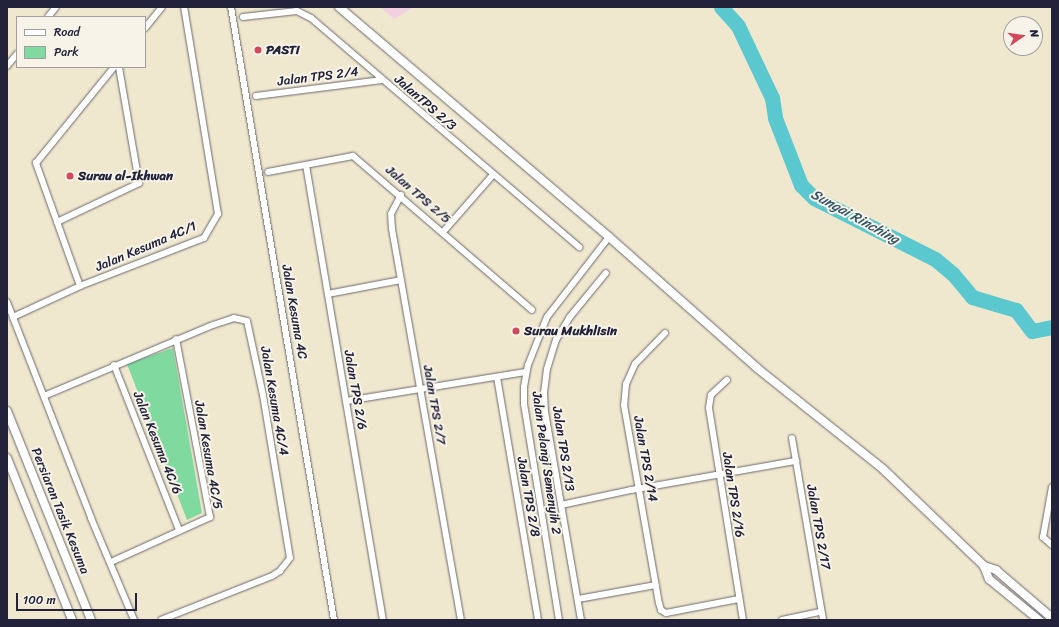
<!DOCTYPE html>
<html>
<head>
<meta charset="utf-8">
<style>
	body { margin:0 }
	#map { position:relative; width:1059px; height:627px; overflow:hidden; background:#f0e8ce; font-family:Sriracha,sans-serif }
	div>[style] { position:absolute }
	.built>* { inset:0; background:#f2cfe1 }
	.green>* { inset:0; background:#80daa0 }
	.river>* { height:15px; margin:-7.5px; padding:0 7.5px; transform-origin:7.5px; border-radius:7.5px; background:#5bc8d0 }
	.roads { filter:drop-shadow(0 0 1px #6a676e) drop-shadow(0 0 1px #6a676e) }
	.minor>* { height:6px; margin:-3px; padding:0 3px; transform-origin:3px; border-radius:3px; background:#fff }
	.tertiary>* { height:8px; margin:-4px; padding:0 4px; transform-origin:4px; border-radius:4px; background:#fff }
	.dots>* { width:11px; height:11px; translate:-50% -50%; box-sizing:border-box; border:2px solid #f7f3e8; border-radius:50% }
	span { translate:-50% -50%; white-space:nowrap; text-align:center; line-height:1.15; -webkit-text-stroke:4px #f7f3e8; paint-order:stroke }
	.poi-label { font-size:13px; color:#22223b; font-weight:700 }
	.left { translate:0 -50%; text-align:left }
	.street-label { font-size:13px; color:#22223b }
	.water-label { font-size:14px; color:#335468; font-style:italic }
	.frame { position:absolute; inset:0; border:8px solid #22223b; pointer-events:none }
	.legend { position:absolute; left:16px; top:16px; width:130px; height:52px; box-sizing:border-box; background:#f7f3e8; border:1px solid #a29fa3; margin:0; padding:5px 7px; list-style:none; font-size:12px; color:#22223b }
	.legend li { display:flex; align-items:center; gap:8px; height:20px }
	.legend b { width:20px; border:1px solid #a29fa3 }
	.north { position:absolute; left:1003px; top:16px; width:40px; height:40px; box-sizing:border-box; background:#f7f3e8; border:1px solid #a29fa3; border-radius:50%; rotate:77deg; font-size:11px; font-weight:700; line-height:16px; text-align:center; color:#22223b }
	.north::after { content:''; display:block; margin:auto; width:14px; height:18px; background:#d1495b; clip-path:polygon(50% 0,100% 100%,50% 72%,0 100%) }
	.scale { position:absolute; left:16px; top:593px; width:121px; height:18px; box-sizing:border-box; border:2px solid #22223b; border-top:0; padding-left:5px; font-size:12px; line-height:14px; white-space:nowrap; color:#22223b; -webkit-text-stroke:3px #f7f3e8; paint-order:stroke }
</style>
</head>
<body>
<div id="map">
	<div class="built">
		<div style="clip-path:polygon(380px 7px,414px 7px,394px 19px)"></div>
	</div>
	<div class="green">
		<div style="clip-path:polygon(173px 348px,202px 513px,187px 520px,127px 364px)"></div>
	</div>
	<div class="river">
		<div style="left:721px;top:7px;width:25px;rotate:48deg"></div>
		<div style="left:738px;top:26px;width:80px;rotate:64.7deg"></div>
		<div style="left:772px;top:98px;width:20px;rotate:81deg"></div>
		<div style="left:775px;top:118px;width:72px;rotate:68.8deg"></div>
		<div style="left:801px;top:185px;width:18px;rotate:45deg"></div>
		<div style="left:814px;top:198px;width:136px;rotate:26.8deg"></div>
		<div style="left:935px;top:259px;width:23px;rotate:40deg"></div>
		<div style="left:953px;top:274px;width:30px;rotate:50deg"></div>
		<div style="left:972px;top:297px;width:46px;rotate:16.5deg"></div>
		<div style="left:1016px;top:310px;width:26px;rotate:53deg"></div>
		<div style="left:1032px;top:331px;width:20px;rotate:-11deg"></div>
	</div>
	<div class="roads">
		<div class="minor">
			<div style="left:231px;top:7px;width:622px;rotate:80.46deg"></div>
			<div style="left:48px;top:17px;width:13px;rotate:-51deg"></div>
			<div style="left:243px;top:17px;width:54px;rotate:-6.3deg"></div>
			<div style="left:297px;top:11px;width:16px;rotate:27deg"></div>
			<div style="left:311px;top:18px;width:353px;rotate:40.5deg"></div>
			<div style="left:145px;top:28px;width:27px;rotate:-51deg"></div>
			<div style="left:7px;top:66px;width:16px;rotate:-50deg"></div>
			<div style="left:256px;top:96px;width:127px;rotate:-7.2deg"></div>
			<div style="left:306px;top:165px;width:461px;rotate:80.4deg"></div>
			<div style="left:268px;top:172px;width:86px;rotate:-10.7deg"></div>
			<div style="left:353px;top:156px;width:236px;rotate:40.7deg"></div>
			<div style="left:401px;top:195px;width:21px;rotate:118deg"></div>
			<div style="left:391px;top:214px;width:15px;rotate:86deg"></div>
			<div style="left:392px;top:229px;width:397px;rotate:80deg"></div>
			<div style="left:57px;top:222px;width:91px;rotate:-25.4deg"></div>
			<div style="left:139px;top:183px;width:118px;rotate:-99.8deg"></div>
			<div style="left:443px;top:232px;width:74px;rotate:-48.8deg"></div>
			<div style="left:80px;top:286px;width:131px;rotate:-109.7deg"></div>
			<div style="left:36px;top:163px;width:124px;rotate:-50.9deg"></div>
			<div style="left:328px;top:294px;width:74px;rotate:-10.9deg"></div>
			<div style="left:7px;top:302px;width:232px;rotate:68.7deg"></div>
			<div style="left:91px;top:518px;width:111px;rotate:67.1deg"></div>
			<div style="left:13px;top:317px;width:74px;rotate:-24.8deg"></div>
			<div style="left:80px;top:286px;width:133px;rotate:-21.2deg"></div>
			<div style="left:204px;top:238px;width:28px;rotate:-60deg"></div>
			<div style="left:218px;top:214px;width:210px;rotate:-99.3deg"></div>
			<div style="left:665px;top:333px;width:43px;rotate:134.1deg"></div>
			<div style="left:635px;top:364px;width:22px;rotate:114deg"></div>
			<div style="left:626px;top:384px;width:21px;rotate:95deg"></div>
			<div style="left:624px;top:405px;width:201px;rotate:80deg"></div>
			<div style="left:659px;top:603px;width:7px;rotate:74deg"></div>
			<div style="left:661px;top:610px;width:6px;rotate:31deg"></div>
			<div style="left:666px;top:613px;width:74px;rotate:-10.9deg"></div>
			<div style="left:114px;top:365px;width:177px;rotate:68.5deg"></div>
			<div style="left:497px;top:377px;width:246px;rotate:80.4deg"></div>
			<div style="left:727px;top:380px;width:22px;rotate:137deg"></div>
			<div style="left:711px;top:395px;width:13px;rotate:99deg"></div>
			<div style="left:709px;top:408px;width:215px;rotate:80.9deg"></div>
			<div style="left:44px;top:396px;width:183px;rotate:-22.8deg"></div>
			<div style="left:213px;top:325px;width:22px;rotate:-18deg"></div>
			<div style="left:234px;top:318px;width:13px;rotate:13deg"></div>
			<div style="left:247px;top:321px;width:76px;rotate:77.8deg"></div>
			<div style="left:263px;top:395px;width:165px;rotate:80.6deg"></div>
			<div style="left:290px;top:558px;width:16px;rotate:128deg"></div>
			<div style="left:280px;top:571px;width:9px;rotate:148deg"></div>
			<div style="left:272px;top:576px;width:119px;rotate:158.4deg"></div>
			<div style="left:346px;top:401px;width:182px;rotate:-9.2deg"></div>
			<div style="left:792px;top:438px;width:185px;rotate:80.3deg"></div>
			<div style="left:1052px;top:487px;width:51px;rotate:100.2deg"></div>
			<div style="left:1043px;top:537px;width:12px;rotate:42deg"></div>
			<div style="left:561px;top:505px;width:72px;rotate:-12.1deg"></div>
			<div style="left:631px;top:490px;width:168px;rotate:-10deg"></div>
			<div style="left:111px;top:562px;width:109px;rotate:-24.4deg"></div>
			<div style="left:210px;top:517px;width:181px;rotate:-100.8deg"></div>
			<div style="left:578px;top:599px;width:79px;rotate:-10.2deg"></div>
			<div style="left:559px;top:620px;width:219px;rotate:-99.2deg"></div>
			<div style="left:524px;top:404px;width:17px;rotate:-90deg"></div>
			<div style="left:524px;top:387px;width:22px;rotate:-80deg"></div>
			<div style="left:528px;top:365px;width:52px;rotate:-68.4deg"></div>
			<div style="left:547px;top:317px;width:101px;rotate:-52.2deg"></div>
			<div style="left:581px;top:620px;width:211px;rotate:-99.8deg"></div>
			<div style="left:545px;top:412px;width:19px;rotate:-93deg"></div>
			<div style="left:544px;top:393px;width:24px;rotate:-83deg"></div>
			<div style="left:547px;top:369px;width:30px;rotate:-73deg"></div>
			<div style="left:556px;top:340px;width:26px;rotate:-59deg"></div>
			<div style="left:569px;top:318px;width:58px;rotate:-50.6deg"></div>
			<div style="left:782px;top:620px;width:40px;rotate:-12deg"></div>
		</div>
		<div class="tertiary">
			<div style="left:339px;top:7px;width:355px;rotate:40.4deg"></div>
			<div style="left:609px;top:237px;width:198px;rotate:41.5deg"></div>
			<div style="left:757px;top:368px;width:161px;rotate:38.7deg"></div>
			<div style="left:883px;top:469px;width:140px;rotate:43.8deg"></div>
			<div style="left:984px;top:566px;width:14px;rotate:69deg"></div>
			<div style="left:989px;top:579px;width:65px;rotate:39.4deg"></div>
			<div style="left:7px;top:411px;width:225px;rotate:68.1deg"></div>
			<div style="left:7px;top:458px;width:175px;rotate:68.1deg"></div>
			<div style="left:984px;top:566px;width:13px;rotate:18deg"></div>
			<div style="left:996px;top:570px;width:74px;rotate:40.6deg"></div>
		</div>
	</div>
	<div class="dots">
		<div style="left:258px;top:50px;background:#d1495b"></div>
		<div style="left:70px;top:176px;background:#d1495b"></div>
		<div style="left:516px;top:331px;background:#d1495b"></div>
	</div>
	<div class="poi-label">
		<span class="left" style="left:266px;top:50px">PASTI</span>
		<span class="left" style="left:78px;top:176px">Surau al-Ikhwan</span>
		<span class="left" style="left:524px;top:331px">Surau Mukhlisin</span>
	</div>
	<div class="street-label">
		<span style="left:318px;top:77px;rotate:-7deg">Jalan TPS 2/4</span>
		<span style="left:425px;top:103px;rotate:41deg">JalanTPS 2/3</span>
		<span style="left:418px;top:195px;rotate:41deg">Jalan TPS 2/5</span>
		<span style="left:146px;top:247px;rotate:-23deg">Jalan Kesuma 4C/1</span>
		<span style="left:294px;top:312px;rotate:80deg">Jalan Kesuma 4C</span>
		<span style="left:355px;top:390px;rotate:80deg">Jalan TPS 2/6</span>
		<span style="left:274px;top:401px;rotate:80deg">Jalan Kesuma 4C/4</span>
		<span style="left:434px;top:405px;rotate:80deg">Jalan TPS 2/7</span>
		<span style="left:157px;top:443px;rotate:68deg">Jalan Kesuma 4C/6</span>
		<span style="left:563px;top:449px;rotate:81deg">Jalan TPS 2/13</span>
		<span style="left:208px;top:455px;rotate:80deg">Jalan Kesuma 4C/5</span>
		<span style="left:645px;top:459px;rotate:80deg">Jalan TPS 2/14</span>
		<span style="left:546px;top:463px;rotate:82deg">Jalan Pelangi Semenyih 2</span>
		<span style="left:733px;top:495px;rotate:81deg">Jalan TPS 2/16</span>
		<span style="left:528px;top:497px;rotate:80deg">Jalan TPS 2/8</span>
		<span style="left:60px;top:511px;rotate:68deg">Persiaran Tasik Kesuma</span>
		<span style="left:818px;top:527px;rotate:80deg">Jalan TPS 2/17</span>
	</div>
	<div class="water-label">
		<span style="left:855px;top:217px;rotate:29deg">Sungai Rinching</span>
	</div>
	<div class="frame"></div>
	<ul class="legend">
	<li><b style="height:5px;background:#fff"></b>Road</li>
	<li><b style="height:11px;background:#80daa0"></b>Park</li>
	</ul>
	<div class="north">N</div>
	<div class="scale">100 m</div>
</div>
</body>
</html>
